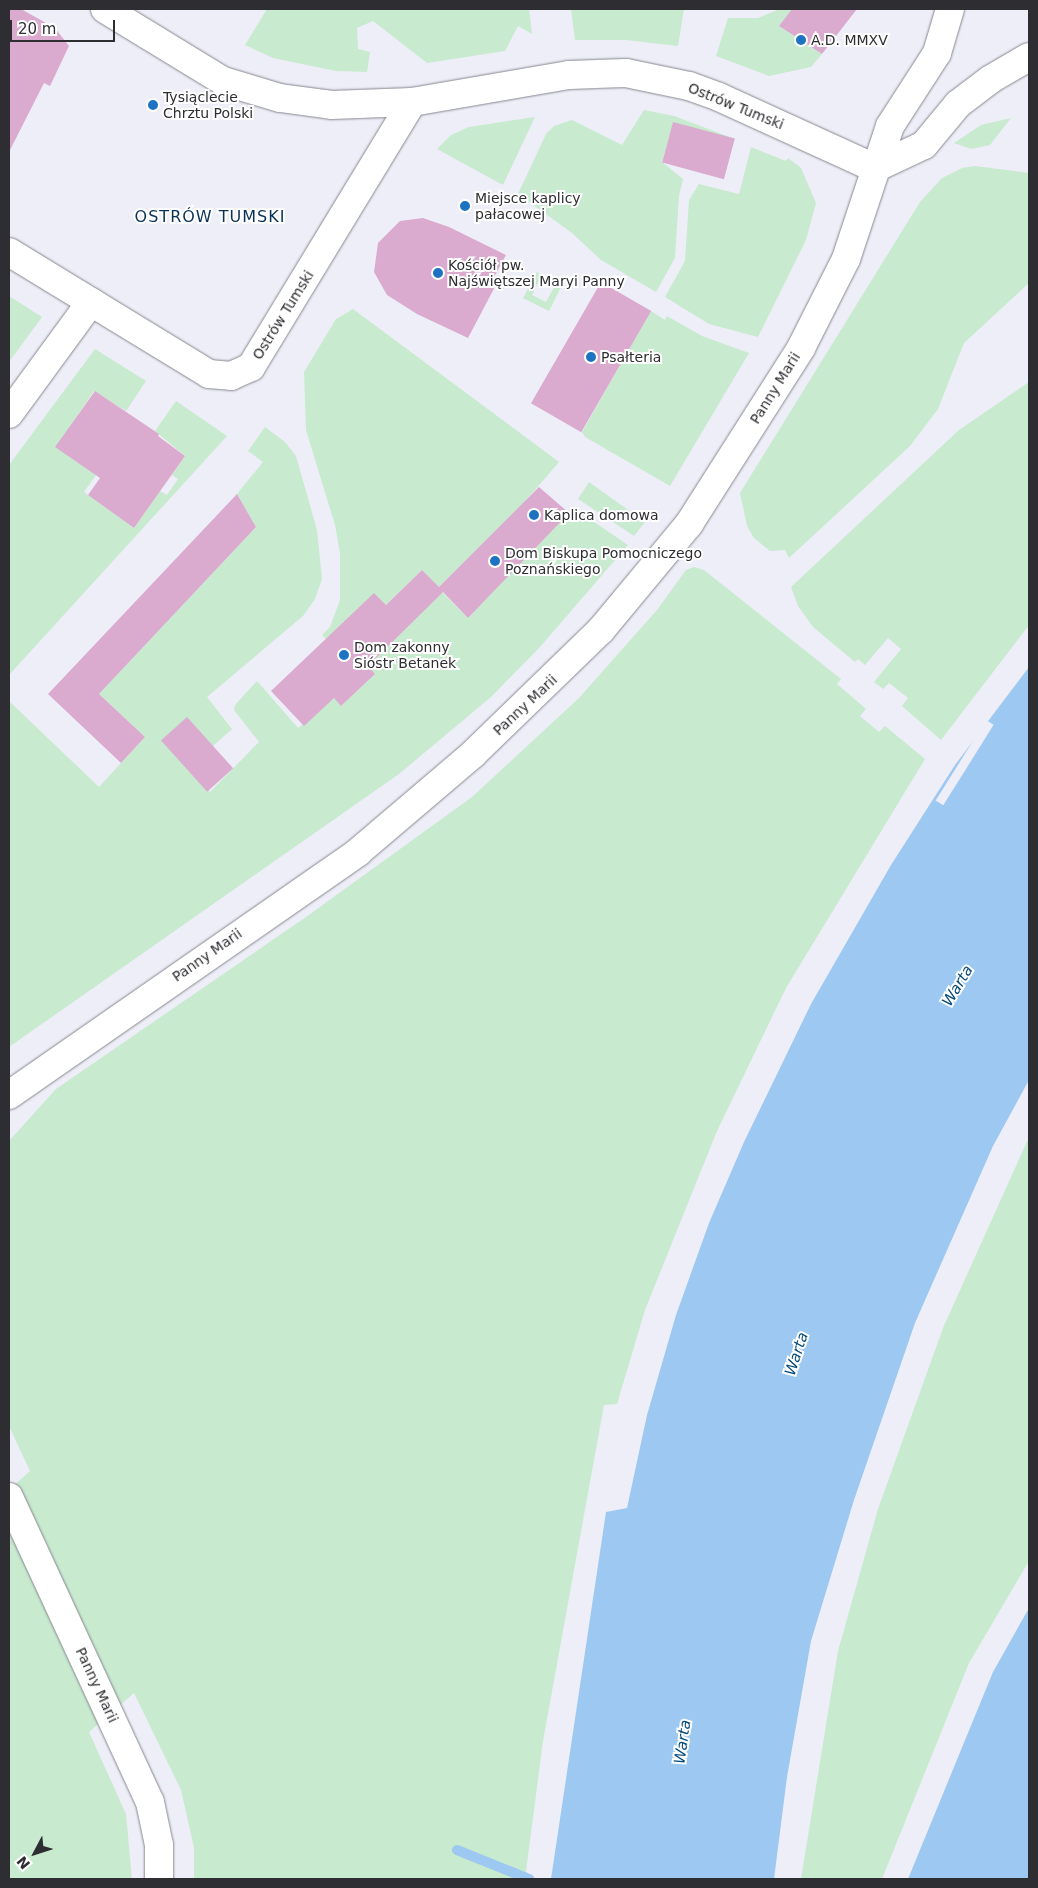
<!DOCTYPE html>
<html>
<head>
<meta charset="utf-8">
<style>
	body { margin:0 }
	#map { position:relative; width:1038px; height:1888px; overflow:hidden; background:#eeeef8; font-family:"DejaVu Sans",sans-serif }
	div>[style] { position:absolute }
	.green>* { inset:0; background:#c8eacf }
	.water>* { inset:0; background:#9dc8f1 }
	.pier>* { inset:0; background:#eeeef8; transform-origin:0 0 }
	.stream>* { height:10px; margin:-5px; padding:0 5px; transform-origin:5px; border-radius:5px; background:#9dc8f1 }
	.building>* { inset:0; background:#dbabcf; transform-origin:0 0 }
	.roads { filter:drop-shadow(0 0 1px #868790) drop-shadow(0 0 1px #868790) }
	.minor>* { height:28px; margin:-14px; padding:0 14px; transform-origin:14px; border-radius:14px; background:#fff }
	.dots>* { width:14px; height:14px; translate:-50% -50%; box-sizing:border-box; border:2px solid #fff; border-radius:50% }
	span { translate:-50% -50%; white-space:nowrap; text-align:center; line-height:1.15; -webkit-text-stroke:4px #fff; paint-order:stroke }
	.poi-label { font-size:14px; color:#2e2e32 }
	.left { translate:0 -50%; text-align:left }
	.street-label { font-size:14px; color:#2e2e32 }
	.water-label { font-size:15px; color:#044a7c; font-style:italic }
	.quarter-label { font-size:16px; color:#083156; letter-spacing:1px }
	.frame { position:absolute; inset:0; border:10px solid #2e2e32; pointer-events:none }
	.north { position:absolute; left:10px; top:1828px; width:50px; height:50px; -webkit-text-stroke:4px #fff; paint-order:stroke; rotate:230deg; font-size:14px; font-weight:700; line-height:20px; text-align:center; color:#2e2e32 }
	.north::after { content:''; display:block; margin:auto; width:18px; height:22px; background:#2e2e32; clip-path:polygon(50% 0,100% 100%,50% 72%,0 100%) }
	.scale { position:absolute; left:10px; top:20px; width:105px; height:22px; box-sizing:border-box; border:2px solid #2e2e32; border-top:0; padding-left:6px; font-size:15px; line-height:18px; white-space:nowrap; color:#2e2e32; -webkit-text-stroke:4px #fff; paint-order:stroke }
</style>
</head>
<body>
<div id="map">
	<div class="green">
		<div style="clip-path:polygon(267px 9px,529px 9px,532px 34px,518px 26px,505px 51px,427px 63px,373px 21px,357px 28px,358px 49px,370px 52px,367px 72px,336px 71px,273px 58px,245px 45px)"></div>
		<div style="clip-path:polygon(571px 9px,684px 9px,678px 46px,626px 40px,575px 40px)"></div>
		<div style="clip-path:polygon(780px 9px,792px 9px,779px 26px,822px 54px,811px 67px,769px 76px,716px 56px,728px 18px,758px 18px)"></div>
		<div style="clip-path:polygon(644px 110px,674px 116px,735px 139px,673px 123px,662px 162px,683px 179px,679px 196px,675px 258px,656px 292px,601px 260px,572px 233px,518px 194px,546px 134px,554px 126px,572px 120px,622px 145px)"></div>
		<div style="clip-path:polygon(535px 117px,503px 185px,437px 149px,451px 135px,469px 127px)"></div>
		<div style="clip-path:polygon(1011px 118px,990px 145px,971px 149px,954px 143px,981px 125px)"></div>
		<div style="clip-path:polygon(751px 147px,786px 161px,788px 158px,801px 168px,816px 203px,806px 240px,758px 337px,709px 324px,665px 297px,685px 261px,689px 200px,699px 184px,739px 194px)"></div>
		<div style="clip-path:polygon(975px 166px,1029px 173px,1029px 283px,964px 343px,938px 409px,910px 446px,789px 558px,785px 550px,770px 551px,754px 538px,747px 526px,740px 493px,920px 202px,942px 178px,962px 168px)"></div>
		<div style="clip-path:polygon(537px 272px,542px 275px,532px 295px,546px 302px,557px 282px,562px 285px,549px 311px,523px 298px)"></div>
		<div style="clip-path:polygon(9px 296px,42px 317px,9px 362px)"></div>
		<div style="clip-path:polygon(353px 309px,559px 462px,515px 513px,439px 587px,422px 570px,386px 605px,326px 639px,322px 635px,330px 627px,340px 600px,340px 553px,335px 525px,306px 430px,304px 372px,336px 319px)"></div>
		<div style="clip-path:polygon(651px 311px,665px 320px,667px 316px,702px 336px,749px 353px,670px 486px,585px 437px,582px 432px)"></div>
		<div style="clip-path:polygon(95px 349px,146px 381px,126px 411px,94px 391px,56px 447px,96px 475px,84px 492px,134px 528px,160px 491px,167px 495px,178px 479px,172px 475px,185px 456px,155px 431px,176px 401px,227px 436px,9px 675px,9px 465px)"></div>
		<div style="clip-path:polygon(1029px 382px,1029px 625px,941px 740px,902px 706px,908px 698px,889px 683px,883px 689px,874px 682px,901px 649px,888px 638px,865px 665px,858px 659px,855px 662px,813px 627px,798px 606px,791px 587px,959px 430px)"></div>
		<div style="clip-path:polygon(265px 427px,285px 442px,296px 456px,317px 530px,322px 579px,315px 599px,303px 616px,207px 697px,232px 729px,213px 746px,209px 793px,259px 742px,234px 710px,235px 705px,257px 681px,298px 728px,334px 698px,342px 705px,375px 674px,368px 666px,442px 592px,468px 618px,572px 507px,628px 545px,540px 647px,491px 697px,399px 774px,9px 1047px,9px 701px,99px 787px,145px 737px,99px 694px,256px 527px,237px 494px,263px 462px,248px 451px)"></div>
		<div style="clip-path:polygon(589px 482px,645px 522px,634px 536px,578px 499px)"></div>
		<div style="clip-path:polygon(694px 567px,704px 570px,841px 679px,837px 684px,866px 709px,860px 716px,879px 732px,885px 726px,925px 759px,786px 988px,717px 1131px,645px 1310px,617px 1404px,604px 1405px,543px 1741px,525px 1879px,194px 1879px,194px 1848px,181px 1790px,134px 1693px,89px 1732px,126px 1814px,132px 1879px,9px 1879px,9px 1490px,30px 1471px,9px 1426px,9px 1141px,56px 1089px,306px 917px,472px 797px,579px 698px,657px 610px,686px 570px)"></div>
		<div style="clip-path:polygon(1029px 1137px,1029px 1561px,969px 1663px,882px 1879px,801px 1879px,838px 1651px,878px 1509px,943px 1328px)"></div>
	</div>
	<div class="water">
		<div style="clip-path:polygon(1029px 667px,1029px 1080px,993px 1146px,915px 1323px,854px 1500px,811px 1641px,787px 1777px,774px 1879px,551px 1879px,606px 1512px,627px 1508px,647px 1415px,676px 1315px,709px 1223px,744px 1142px,811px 1004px,891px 865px,955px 765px)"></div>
		<div style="clip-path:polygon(1029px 1608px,1029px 1879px,908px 1879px,993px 1672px)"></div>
	</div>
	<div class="pier">
		<div style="left:986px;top:720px;width:9px;height:95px;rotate:32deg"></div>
	</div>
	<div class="stream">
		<div style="left:457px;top:1850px;width:78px;rotate:21.9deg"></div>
	</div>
	<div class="building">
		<div style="clip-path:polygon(9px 9px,21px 9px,55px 28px,69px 46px,50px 86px,44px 83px,9px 152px)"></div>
		<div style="clip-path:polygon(792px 9px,857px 9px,822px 54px,779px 26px)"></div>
		<div style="left:673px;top:122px;width:64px;height:42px;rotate:15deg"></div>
		<div style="clip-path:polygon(423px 218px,449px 227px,506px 255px,493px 279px,498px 281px,468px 338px,417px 314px,387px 295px,374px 272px,378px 243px,400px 221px)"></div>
		<div style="left:601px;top:282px;width:58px;height:140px;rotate:30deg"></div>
		<div style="clip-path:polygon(95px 391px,159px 434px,158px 436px,185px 456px,134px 528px,88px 495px,100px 478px,55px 447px)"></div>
		<div style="clip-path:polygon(539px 487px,569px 513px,468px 618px,443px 592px,368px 666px,375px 674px,341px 706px,334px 698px,304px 726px,271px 691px,374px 593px,386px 605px,422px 570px,439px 587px)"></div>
		<div style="clip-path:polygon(237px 494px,256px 527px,99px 694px,145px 737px,121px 763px,48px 694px)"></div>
		<div style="left:187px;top:717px;width:69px;height:35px;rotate:48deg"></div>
	</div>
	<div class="roads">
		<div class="minor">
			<div style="left:105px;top:9px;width:138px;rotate:31.4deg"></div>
			<div style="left:223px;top:81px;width:59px;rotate:16.6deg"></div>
			<div style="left:280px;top:98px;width:52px;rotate:7.7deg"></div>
			<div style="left:332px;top:105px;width:80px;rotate:-2.1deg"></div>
			<div style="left:412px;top:102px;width:159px;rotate:-9.8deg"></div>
			<div style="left:569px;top:75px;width:57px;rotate:-2deg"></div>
			<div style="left:626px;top:73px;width:64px;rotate:11.7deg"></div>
			<div style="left:689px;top:86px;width:32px;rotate:20deg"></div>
			<div style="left:719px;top:97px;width:171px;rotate:24.5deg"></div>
			<div style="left:875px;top:168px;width:54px;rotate:-25.1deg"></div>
			<div style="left:924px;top:145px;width:53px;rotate:-50.3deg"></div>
			<div style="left:958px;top:104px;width:41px;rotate:-37.1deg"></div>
			<div style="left:991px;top:79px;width:44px;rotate:-30.1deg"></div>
			<div style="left:9px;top:252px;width:234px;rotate:31.4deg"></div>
			<div style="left:209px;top:374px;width:22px;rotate:5deg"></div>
			<div style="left:231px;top:376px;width:22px;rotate:-24deg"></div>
			<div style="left:251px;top:367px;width:310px;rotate:-58.7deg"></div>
			<div style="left:9px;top:414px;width:139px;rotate:-53.8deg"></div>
			<div style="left:9px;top:1095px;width:425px;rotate:-34.8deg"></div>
			<div style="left:358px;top:852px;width:151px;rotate:-40.4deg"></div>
			<div style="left:473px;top:754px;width:178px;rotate:-44.1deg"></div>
			<div style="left:601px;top:630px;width:138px;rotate:-50.3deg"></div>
			<div style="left:689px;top:524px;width:209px;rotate:-57.5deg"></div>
			<div style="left:801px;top:348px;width:100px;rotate:-63.2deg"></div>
			<div style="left:846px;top:259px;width:140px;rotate:-71.7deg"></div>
			<div style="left:890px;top:126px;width:87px;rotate:-57.2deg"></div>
			<div style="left:937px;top:53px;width:46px;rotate:-73.5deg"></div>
			<div style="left:9px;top:1497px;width:336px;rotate:65.2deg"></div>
			<div style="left:150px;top:1802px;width:44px;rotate:78.2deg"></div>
			<div style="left:159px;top:1845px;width:34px;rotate:90deg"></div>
		</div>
	</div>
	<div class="dots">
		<div style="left:801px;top:40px;background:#1d73c1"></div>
		<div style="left:153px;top:105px;background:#1d73c1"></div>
		<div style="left:465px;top:206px;background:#1d73c1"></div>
		<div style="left:438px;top:273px;background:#1d73c1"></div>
		<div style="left:591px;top:357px;background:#1d73c1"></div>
		<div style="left:534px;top:515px;background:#1d73c1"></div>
		<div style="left:495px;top:561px;background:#1d73c1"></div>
		<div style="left:344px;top:655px;background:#1d73c1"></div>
	</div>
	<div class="poi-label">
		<span class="left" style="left:811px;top:40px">A.D. MMXV</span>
		<span class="left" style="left:163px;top:105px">Tysiąclecie<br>Chrztu Polski</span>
		<span class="left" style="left:475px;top:206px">Miejsce kaplicy<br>pałacowej</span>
		<span class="left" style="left:448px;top:273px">Kościół pw.<br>Najświętszej Maryi Panny</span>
		<span class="left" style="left:601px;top:357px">Psałteria</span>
		<span class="left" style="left:544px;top:515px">Kaplica domowa</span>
		<span class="left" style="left:505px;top:561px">Dom Biskupa Pomocniczego<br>Poznańskiego</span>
		<span class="left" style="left:354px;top:655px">Dom zakonny<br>Sióstr Betanek</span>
	</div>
	<div class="street-label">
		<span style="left:736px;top:106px;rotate:22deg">Ostrów Tumski</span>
		<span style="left:283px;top:315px;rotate:-58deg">Ostrów Tumski</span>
		<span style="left:775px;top:388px;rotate:-58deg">Panny Marii</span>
		<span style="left:525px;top:705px;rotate:-43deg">Panny Marii</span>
		<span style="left:207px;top:955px;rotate:-35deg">Panny Marii</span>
		<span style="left:97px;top:1685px;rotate:65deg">Panny Marii</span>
	</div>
	<div class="water-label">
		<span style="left:958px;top:986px;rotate:-59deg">Warta</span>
		<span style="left:797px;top:1354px;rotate:-72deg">Warta</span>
		<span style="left:683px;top:1742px;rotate:-82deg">Warta</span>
	</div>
	<div class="quarter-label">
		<span style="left:210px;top:217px">OSTRÓW TUMSKI</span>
	</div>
	<div class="frame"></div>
	<div class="north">N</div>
	<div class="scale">20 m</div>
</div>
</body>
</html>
